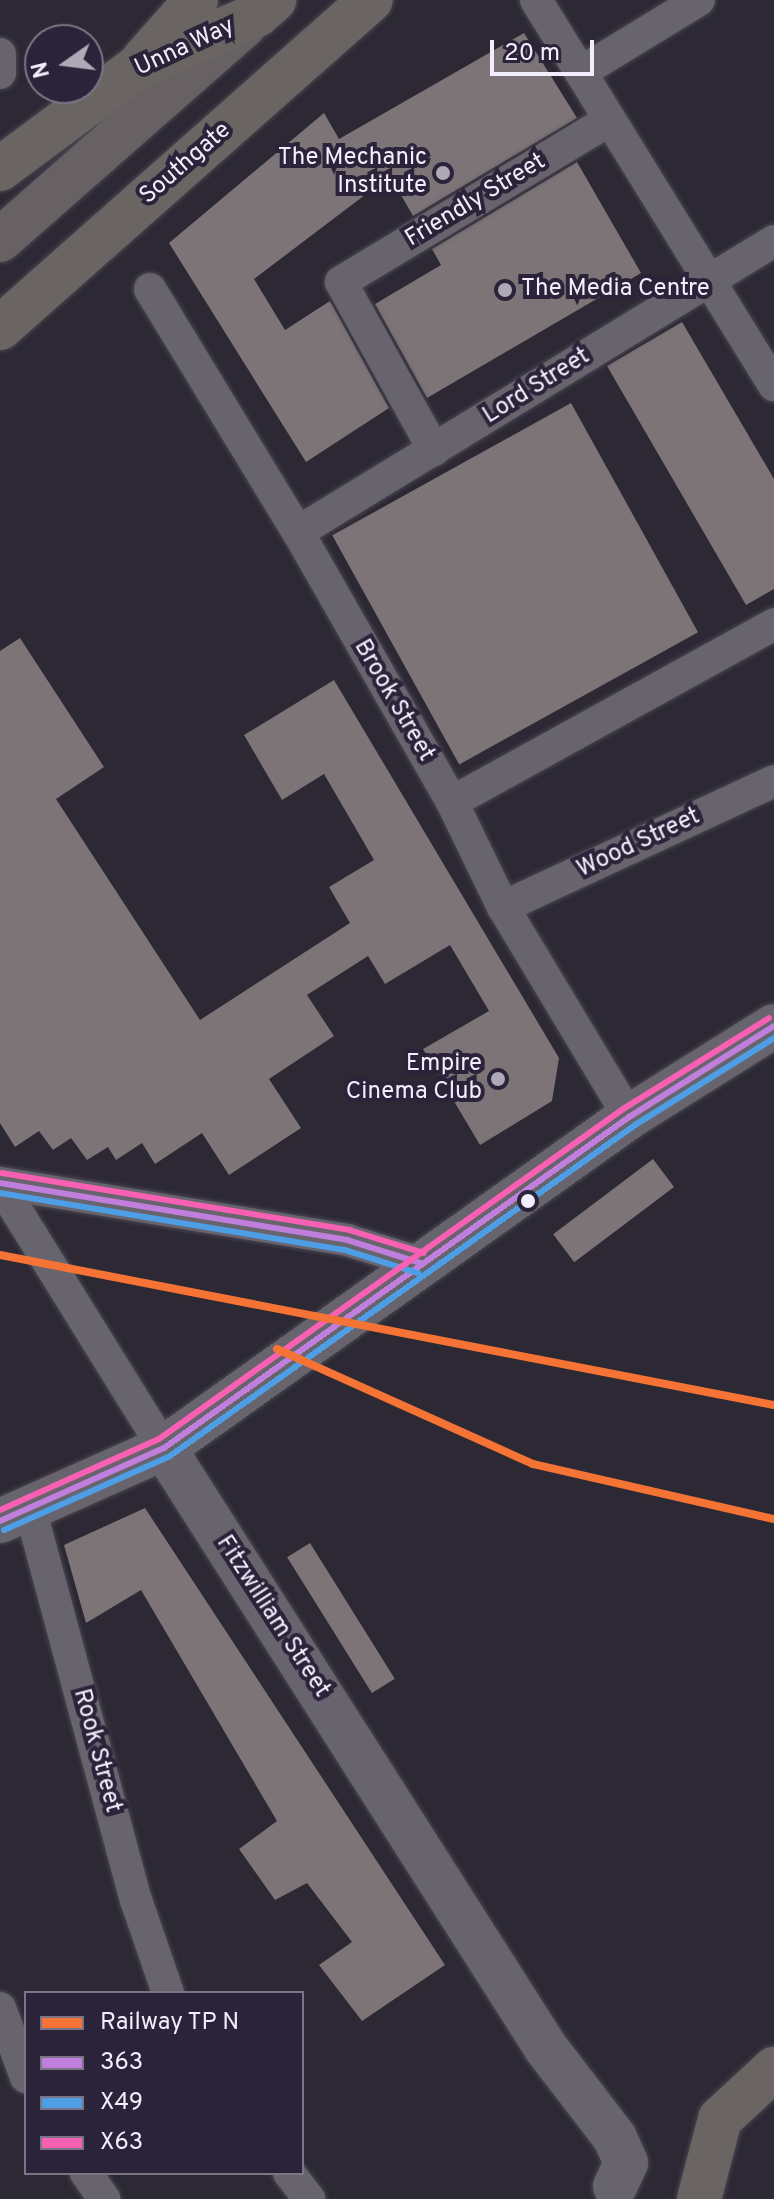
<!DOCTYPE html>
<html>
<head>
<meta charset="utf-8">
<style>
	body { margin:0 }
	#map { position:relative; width:774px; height:2199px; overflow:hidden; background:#2c2834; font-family:Overpass,sans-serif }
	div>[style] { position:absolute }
	.building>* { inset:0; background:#7c7477; transform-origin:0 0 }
	.roads { filter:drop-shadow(0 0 2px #494651) drop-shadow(0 0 2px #494651) }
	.street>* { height:32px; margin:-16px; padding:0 16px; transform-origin:16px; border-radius:16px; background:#68646e }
	.secondary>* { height:44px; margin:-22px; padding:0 22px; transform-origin:22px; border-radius:22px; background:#68646e }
	.primary>* { height:44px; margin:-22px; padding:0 22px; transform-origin:22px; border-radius:22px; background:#676164 }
	.highway>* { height:44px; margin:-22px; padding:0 22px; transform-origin:22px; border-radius:22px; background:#6a6463 }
	.bus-1>* { height:6px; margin:-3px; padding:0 3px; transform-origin:3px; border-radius:3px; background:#c07fdc }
	.bus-2>* { height:6px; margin:-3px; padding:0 3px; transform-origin:3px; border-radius:3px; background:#4d9ee5 }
	.bus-3>* { height:6px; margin:-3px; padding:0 3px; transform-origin:3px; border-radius:3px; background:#f860b3 }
	.rail-1>* { height:8px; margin:-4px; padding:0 4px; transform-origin:4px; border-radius:4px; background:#f57335 }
	.dots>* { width:22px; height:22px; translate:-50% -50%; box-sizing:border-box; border:4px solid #2b2339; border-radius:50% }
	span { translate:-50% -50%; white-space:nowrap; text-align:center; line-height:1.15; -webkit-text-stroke:8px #2b2339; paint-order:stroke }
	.street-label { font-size:24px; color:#f3eefd }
	.poi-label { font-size:24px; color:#f3eefd }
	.right { translate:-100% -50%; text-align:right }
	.left { translate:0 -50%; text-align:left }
	.legend { position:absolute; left:24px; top:1991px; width:280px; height:184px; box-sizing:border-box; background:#2b2339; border:2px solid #7b7487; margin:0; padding:10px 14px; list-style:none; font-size:24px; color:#f3eefd }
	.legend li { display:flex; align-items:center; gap:16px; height:40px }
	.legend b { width:40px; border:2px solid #7b7487 }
	.north { position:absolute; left:24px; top:24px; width:80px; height:80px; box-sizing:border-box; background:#2b2339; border:2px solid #7b7487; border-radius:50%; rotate:256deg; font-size:22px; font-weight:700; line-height:32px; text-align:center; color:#f3eefd }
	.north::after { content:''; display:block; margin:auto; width:28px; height:36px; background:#ada9b7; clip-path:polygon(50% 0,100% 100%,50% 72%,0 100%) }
	.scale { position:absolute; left:490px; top:40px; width:104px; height:36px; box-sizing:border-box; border:4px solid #f3eefd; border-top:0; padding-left:10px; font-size:24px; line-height:28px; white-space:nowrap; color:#f3eefd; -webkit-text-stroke:6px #2b2339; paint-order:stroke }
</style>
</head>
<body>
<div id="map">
	<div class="building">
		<div style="clip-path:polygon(524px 33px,577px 118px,413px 216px,390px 176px,254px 279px,285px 330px,330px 301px,389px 408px,306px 462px,169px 243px,324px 113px,339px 139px)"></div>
		<div style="clip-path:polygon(577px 162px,641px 273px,427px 398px,375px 304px,441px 265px,432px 249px)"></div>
		<div style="clip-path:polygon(682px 322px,774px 479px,774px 589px,746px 605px,607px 366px)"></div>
		<div style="left:571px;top:403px;width:262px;height:273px;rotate:61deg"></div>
		<div style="clip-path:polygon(20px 638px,104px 767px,56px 799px,200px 1020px,350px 923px,329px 887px,374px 860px,324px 774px,282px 800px,244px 735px,334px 680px,559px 1058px,552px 1101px,480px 1145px,423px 1049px,489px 1011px,450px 945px,385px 984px,368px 956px,307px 995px,334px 1036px,269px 1079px,301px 1128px,229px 1175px,202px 1133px,155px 1164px,142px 1143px,116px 1160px,108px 1147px,87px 1160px,71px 1138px,53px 1150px,39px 1131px,15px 1147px,0 1123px,0 651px)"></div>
		<div style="left:653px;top:1159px;width:35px;height:125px;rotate:53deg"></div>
		<div style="clip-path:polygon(145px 1508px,445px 1965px,362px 2021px,319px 1965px,352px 1942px,307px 1883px,275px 1900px,239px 1849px,277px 1821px,141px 1590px,86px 1623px,64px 1545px)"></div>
		<div style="left:310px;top:1543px;width:160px;height:27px;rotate:58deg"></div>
	</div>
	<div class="roads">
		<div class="street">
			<div style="left:536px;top:0;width:453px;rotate:58.3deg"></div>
			<div style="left:0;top:54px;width:19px;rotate:90deg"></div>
			<div style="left:581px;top:72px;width:138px;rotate:-31.4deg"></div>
			<div style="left:150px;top:289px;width:285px;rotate:58.7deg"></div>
			<div style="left:298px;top:532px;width:311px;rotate:60.3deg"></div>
			<div style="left:452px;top:802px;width:117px;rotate:64.1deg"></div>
			<div style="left:503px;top:907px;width:245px;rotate:59deg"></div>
			<div style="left:434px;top:450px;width:192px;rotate:-119deg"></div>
			<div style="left:341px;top:282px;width:314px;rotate:-31.1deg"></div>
			<div style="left:298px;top:532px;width:558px;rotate:-31.44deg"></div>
			<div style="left:452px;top:802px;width:368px;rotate:-28.9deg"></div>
			<div style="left:503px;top:907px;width:299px;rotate:-24.9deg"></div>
			<div style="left:0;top:1183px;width:352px;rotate:9.3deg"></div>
			<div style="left:347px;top:1240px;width:77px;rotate:17.3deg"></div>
			<div style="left:0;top:1184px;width:311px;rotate:58.2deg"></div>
			<div style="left:30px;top:1508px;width:406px;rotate:74.9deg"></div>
			<div style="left:136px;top:1900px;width:98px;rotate:71deg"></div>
			<div style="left:0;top:2008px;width:74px;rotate:69.4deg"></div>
			<div style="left:86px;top:2173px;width:32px;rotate:55deg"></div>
			<div style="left:289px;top:2173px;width:33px;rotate:52deg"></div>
		</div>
		<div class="secondary">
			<div style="left:164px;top:1448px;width:711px;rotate:57.52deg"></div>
			<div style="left:546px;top:2048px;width:113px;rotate:52.5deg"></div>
			<div style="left:615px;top:2138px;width:27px;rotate:66deg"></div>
			<div style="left:626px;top:2163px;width:26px;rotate:115deg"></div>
			<div style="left:0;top:1521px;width:180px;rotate:-24deg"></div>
			<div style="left:164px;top:1448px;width:571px;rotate:-35.44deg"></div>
			<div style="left:629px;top:1117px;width:171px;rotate:-32.1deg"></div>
		</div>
		<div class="primary">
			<div style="left:0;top:240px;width:326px;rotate:-41.3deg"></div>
		</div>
		<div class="highway">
			<div style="left:143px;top:60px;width:80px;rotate:-48.5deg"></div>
			<div style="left:0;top:169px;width:169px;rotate:-36.6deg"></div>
			<div style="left:136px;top:68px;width:132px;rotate:-23.7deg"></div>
			<div style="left:257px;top:15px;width:23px;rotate:-41deg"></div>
			<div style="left:0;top:328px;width:495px;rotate:-41.5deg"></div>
			<div style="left:699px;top:2199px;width:83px;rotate:-75.3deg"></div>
			<div style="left:720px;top:2119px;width:74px;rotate:-42.8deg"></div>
		</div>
	</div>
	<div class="bus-1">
		<div style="left:0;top:1183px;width:352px;rotate:9.3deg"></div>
		<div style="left:347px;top:1240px;width:77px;rotate:17.3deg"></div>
		<div style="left:0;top:1521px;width:180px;rotate:-24deg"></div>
		<div style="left:164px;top:1448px;width:571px;rotate:-35.44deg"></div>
		<div style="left:629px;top:1117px;width:171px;rotate:-32.1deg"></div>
	</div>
	<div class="bus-2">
		<div style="left:0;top:1193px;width:350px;rotate:9.4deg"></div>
		<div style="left:345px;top:1250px;width:77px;rotate:17.5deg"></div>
		<div style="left:4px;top:1530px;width:182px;rotate:-24deg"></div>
		<div style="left:170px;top:1456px;width:571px;rotate:-35.44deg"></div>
		<div style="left:635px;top:1125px;width:164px;rotate:-32deg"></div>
	</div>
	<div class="bus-3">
		<div style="left:2px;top:1173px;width:352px;rotate:9.3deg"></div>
		<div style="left:349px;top:1230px;width:78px;rotate:17deg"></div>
		<div style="left:0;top:1510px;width:174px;rotate:-24.1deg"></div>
		<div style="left:159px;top:1439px;width:569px;rotate:-35.42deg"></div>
		<div style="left:623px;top:1109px;width:172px;rotate:-31.9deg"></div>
	</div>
	<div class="rail-1">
		<div style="left:0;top:1255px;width:788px;rotate:10.97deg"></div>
		<div style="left:277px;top:1349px;width:281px;rotate:24.2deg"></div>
		<div style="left:533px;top:1464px;width:247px;rotate:12.9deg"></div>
	</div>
	<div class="dots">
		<div style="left:443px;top:173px;background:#ada9b7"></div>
		<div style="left:505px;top:290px;background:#ada9b7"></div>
		<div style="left:498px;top:1079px;background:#ada9b7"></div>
		<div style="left:528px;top:1201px;background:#f3eefd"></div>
	</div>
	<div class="street-label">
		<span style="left:185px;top:48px;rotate:-25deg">Unna Way</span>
		<span style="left:186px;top:164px;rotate:-41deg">Southgate</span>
		<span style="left:476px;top:201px;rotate:-31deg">Friendly Street</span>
		<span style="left:537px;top:387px;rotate:-32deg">Lord Street</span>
		<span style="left:393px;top:701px;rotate:60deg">Brook Street</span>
		<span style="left:639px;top:844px;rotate:-25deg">Wood Street</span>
		<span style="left:272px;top:1617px;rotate:57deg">Fitzwilliam Street</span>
		<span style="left:96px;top:1751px;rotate:75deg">Rook Street</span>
	</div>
	<div class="poi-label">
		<span class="right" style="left:427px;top:173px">The Mechanic<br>Institute</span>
		<span class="left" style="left:521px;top:290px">The Media Centre</span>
		<span class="right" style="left:482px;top:1079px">Empire<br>Cinema Club</span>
	</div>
	<ul class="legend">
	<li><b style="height:10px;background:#f57335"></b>Railway TP N</li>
	<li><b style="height:10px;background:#c07fdc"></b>363</li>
	<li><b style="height:10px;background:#4d9ee5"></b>X49</li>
	<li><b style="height:10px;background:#f860b3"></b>X63</li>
	</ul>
	<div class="north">N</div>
	<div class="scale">20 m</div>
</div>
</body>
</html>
